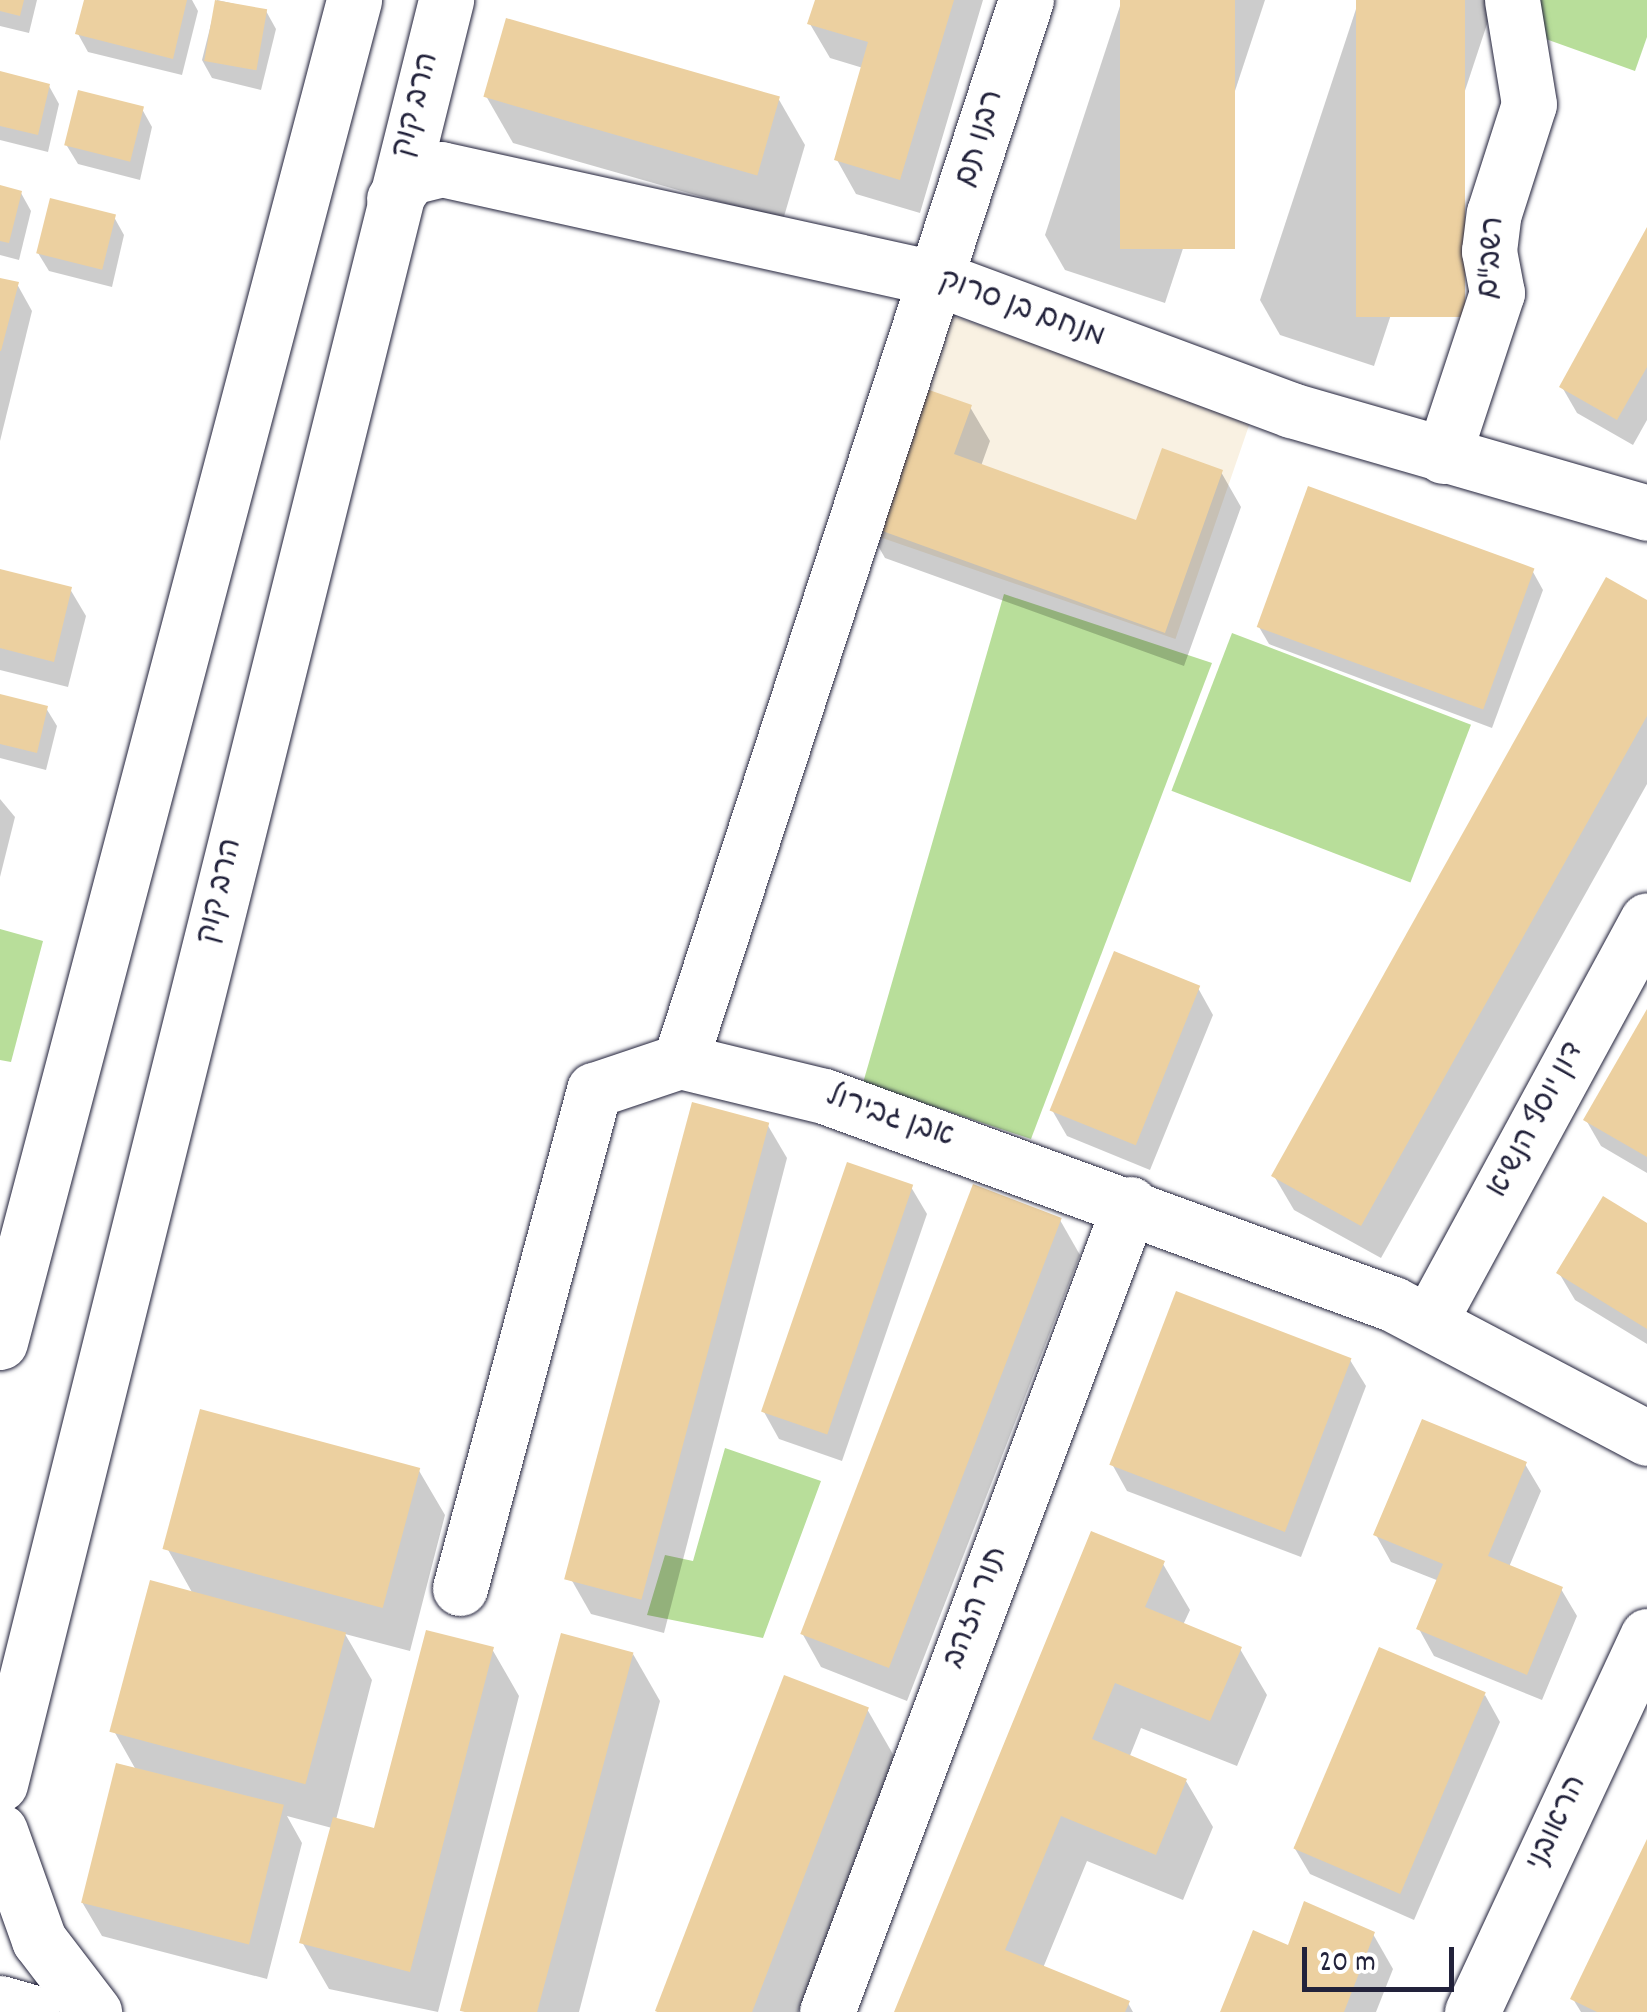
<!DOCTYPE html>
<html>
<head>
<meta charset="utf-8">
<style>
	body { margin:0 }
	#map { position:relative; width:1647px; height:2012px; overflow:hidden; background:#fff; font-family:Dekko,"Playpen Sans Hebrew",sans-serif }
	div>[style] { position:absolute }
	.built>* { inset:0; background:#f9f1e2; transform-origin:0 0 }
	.green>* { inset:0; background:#b8de9a; transform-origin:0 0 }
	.shadow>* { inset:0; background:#0003 }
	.building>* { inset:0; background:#ecd0a0; transform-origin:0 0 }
	.roads { filter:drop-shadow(0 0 2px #22223b) drop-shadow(0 0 2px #22223b) }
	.minor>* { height:55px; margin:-27.5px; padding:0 27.5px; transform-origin:27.5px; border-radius:27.5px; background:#fff }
	.major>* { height:55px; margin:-27.5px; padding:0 27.5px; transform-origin:27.5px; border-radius:27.5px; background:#fff }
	span { translate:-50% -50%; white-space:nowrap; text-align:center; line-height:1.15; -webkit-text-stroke:8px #fff; paint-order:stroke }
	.street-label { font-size:30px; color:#22223b }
	.scale { position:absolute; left:1302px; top:1947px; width:152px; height:45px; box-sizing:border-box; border:5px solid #22223b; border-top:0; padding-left:12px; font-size:30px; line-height:35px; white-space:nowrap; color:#22223b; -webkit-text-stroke:8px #fff; paint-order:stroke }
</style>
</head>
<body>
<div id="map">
	<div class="built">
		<div style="left:927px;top:307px;width:343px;height:233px;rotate:19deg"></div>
	</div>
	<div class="green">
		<div style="clip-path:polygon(1521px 0,1647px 0,1647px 37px,1635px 71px,1543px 38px)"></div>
		<div style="clip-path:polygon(1004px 594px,1212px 663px,1031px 1139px,863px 1083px)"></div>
		<div style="left:1232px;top:633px;width:256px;height:169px;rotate:21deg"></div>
		<div style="clip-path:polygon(0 929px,43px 941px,11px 1062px,0 1060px)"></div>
		<div style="clip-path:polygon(725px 1448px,821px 1481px,763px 1638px,647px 1615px,665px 1555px,693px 1561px)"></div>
	</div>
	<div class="shadow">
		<div style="clip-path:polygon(0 0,37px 0,29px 33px,0 26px)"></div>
		<div style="clip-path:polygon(86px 0,192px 0,198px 11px,182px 75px,88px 52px,78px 34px)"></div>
		<div style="clip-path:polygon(217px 0,266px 11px,276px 29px,261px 90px,212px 78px,202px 60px)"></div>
		<div style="clip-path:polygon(817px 0,983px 0,920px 213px,856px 194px,837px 160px,863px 68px,830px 58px,810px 24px)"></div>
		<div style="clip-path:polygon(1122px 0,1265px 0,1165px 303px,1065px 270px,1045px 235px)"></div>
		<div style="clip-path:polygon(1359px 0,1495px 0,1374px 366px,1280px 335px,1260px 300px)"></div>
		<div style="clip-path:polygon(0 74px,49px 86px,59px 104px,48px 152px,0 140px)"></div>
		<div style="clip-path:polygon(486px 96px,778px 98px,805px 145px,783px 220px,513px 143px)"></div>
		<div style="clip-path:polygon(142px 109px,152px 127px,140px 180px,78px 164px,67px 146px)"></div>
		<div style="clip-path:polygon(0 188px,21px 193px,31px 211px,19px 260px,0 255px)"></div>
		<div style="clip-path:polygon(114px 217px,124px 235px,112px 287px,49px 271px,38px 253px)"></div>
		<div style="clip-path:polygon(1647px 232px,1647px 420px,1633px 445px,1577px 413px,1562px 387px)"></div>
		<div style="clip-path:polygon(0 280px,17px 284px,32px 311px,0 441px)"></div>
		<div style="clip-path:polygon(970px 407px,990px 441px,981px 466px,1137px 523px,1221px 472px,1241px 507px,1184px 666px,885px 558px,865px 523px)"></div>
		<div style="clip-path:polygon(0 571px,70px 589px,86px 616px,68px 687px,0 670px)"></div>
		<div style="clip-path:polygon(1533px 572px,1543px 590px,1492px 728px,1269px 644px,1259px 627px)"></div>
		<div style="clip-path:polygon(1647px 603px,1647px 784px,1381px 1258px,1294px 1210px,1274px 1176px)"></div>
		<div style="clip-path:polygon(0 697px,46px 708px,57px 726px,46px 770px,0 758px)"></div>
		<div style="clip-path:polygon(0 799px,15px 817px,0 877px)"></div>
		<div style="clip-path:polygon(1198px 988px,1213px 1015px,1150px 1170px,1067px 1136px,1052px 1110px)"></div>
		<div style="clip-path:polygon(1647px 1014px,1647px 1173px,1601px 1146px,1586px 1120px)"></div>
		<div style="clip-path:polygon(767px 1124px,787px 1158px,664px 1633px,591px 1614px,571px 1579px)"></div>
		<div style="clip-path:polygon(911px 1187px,927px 1214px,842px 1461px,779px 1439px,764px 1412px)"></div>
		<div style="clip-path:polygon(1060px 1220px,1080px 1255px,907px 1701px,821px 1667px,802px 1633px)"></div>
		<div style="clip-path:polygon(1647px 1226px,1647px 1344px,1575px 1300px,1559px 1273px)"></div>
		<div style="clip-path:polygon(1350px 1360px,1366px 1386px,1301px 1557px,1127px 1491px,1112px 1464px)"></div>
		<div style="clip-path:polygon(1525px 1464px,1541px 1491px,1509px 1567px,1561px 1589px,1577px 1616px,1542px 1700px,1434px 1656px,1419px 1629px,1439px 1581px,1391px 1562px,1376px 1535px)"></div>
		<div style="clip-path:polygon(418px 1469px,445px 1515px,410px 1651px,345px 1634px,372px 1680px,336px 1820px,376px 1831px,492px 1649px,519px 1696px,438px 2012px,329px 1989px,302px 1942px,332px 1828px,287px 1816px,302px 1843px,267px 1979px,102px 1936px,82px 1902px,136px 1770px,114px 1731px,193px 1594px,167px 1548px)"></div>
		<div style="clip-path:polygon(1163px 1564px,1190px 1610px,1183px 1625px,1240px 1649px,1267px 1695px,1237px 1766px,1141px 1728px,1129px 1758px,1186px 1781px,1213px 1827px,1183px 1900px,1087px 1861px,1043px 1968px,1128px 2003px,1133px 2012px,897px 2012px)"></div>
		<div style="clip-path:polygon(633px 1654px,660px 1701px,579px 2012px,465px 2012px)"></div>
		<div style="clip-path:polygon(1485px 1695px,1500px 1722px,1414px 1920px,1310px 1874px,1294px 1847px)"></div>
		<div style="clip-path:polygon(867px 1709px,894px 1756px,798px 2012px,660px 2012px)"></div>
		<div style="clip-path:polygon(1647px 1845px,1647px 2012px,1581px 2012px,1573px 1999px)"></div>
		<div style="clip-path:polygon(1373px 1934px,1393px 1969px,1376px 2012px,1222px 2012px,1289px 1948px)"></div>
	</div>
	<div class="building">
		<div style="clip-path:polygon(0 0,24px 0,20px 16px,0 11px)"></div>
		<div style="clip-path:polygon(84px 0,187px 0,173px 59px,75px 34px)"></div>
		<div style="left:215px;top:0;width:53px;height:62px;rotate:10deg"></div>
		<div style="clip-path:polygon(815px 0,954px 0,900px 180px,834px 160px,868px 42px,807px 24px)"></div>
		<div style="left:1120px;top:0;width:115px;height:249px"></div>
		<div style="left:1356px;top:0;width:109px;height:317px"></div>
		<div style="left:506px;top:18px;width:285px;height:82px;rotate:16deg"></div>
		<div style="clip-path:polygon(0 71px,50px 84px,38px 135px,0 126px)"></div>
		<div style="left:78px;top:90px;width:68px;height:57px;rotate:14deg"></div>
		<div style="clip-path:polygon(0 185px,22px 191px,9px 243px,0 241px)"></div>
		<div style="left:50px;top:198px;width:68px;height:57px;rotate:14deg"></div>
		<div style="clip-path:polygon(1647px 227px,1647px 367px,1617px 420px,1559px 387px)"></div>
		<div style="clip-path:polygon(0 278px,19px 282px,1px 351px,0 351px)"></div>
		<div style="clip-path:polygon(912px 384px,972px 405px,954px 454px,1136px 520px,1162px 448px,1223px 470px,1165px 633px,863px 524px)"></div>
		<div style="left:1308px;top:486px;width:241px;height:150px;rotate:20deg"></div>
		<div style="clip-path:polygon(0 569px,72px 587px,54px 662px,0 648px)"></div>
		<div style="clip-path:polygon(1606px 577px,1647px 600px,1647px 716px,1361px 1226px,1271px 1176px)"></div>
		<div style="clip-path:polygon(0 694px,48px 706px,37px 753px,0 744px)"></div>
		<div style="left:1114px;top:951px;width:93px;height:172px;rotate:22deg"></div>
		<div style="clip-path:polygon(1647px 1009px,1647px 1157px,1583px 1120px)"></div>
		<div style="left:692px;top:1102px;width:80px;height:494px;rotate:15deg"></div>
		<div style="left:847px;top:1162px;width:70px;height:264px;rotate:19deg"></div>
		<div style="left:973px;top:1184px;width:95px;height:482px;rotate:21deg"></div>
		<div style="clip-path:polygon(1603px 1196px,1647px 1223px,1647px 1329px,1556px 1273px)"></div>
		<div style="left:1176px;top:1291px;width:188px;height:186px;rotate:21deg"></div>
		<div style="left:200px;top:1409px;width:228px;height:145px;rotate:15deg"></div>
		<div style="clip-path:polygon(1422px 1419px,1527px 1462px,1488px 1556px,1563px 1587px,1527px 1675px,1416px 1629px,1443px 1564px,1373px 1535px)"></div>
		<div style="clip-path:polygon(1091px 1531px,1165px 1561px,1145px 1607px,1242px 1647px,1210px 1721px,1115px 1683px,1092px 1739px,1187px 1779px,1156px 1855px,1061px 1816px,1005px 1950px,1130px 2001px,1125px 2012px,894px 2012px)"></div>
		<div style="left:150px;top:1580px;width:203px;height:157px;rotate:15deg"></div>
		<div style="clip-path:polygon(426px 1630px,494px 1647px,410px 1972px,299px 1943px,333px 1817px,374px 1828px)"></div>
		<div style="left:561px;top:1633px;width:75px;height:391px;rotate:15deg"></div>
		<div style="left:1379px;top:1647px;width:116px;height:219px;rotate:23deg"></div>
		<div style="left:784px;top:1675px;width:91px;height:360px;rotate:21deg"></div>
		<div style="left:116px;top:1763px;width:173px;height:144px;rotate:14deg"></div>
		<div style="clip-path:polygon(1647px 1839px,1647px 2012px,1597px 2012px,1570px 1999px)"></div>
		<div style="clip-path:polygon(1304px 1901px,1375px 1932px,1344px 2012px,1220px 2012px,1253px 1930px,1288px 1945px)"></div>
	</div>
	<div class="roads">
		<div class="minor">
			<div style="left:394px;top:199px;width:27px;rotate:-54deg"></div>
			<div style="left:410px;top:177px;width:32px;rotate:-14deg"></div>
			<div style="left:441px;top:169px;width:510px;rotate:12.46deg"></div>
			<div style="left:939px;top:279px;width:376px;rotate:20.4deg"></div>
			<div style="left:1291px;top:410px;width:371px;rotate:16.1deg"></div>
			<div style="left:1443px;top:456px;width:172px;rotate:-71.7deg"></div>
			<div style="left:1497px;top:293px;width:43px;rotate:-100.8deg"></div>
			<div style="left:1489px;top:251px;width:38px;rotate:-83deg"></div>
			<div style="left:1494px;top:213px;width:114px;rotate:-72.2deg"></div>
			<div style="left:1529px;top:104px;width:105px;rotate:-99.3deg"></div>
			<div style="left:680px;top:1061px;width:1116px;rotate:-71.94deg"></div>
			<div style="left:1429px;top:1322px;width:457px;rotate:-61.5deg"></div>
			<div style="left:460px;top:1588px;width:516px;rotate:-74.94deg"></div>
			<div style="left:594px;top:1090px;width:91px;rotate:-18.6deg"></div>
			<div style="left:680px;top:1061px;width:148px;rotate:13.7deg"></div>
			<div style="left:824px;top:1096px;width:606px;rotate:20.08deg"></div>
			<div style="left:1393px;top:1304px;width:287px;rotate:27.8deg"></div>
			<div style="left:0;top:2003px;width:33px;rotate:16deg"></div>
			<div style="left:827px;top:2012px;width:863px;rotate:-69.44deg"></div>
			<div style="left:1472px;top:2012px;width:415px;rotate:-65deg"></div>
		</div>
		<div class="major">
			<div style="left:0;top:1342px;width:1388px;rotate:-75.22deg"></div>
			<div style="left:0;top:1784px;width:1839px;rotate:-75.96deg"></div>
			<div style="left:0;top:1831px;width:116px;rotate:70.3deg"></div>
			<div style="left:39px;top:1940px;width:91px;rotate:52.6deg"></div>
		</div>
	</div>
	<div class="street-label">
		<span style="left:418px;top:106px;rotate:-75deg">הרב קוק</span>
		<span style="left:982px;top:139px;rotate:-73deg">רבנו תם</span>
		<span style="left:1494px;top:258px;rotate:-86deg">רשב"ם</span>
		<span style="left:1021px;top:311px;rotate:20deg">מנחם בן סרוק</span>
		<span style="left:222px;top:892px;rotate:-76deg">הרב קוק</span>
		<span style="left:889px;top:1119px;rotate:19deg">אבן גבירול</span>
		<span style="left:1538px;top:1121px;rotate:-62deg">דון יוסף הנשיא</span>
		<span style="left:978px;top:1608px;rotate:-69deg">תור הזהב</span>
		<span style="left:1559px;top:1824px;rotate:-65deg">הראובני</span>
	</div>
	<div class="scale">20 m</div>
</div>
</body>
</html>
